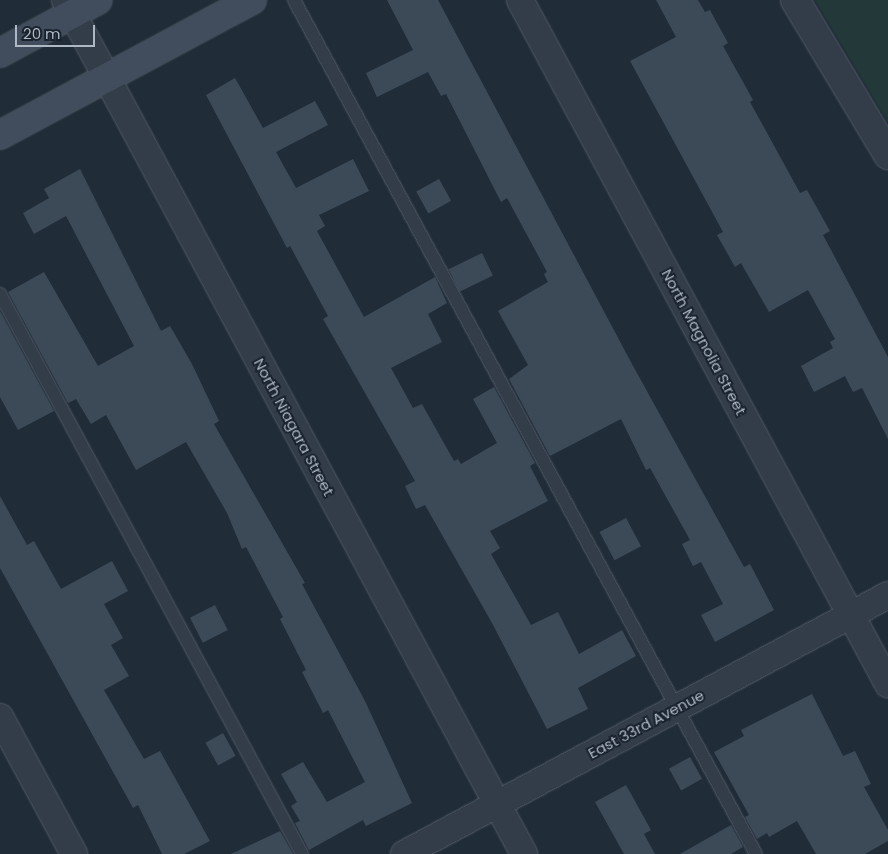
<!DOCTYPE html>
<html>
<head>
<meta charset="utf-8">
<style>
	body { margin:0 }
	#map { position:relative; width:888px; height:854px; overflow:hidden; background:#202c38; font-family:Poppins,sans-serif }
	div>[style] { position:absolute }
	.green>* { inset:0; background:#223839 }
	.building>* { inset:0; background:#3c4a58; transform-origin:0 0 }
	.roads { filter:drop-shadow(0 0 1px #515b66) drop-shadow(0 0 1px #515b66) }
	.service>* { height:12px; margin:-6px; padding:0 6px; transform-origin:6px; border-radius:6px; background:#333d49 }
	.minor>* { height:26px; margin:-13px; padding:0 13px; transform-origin:13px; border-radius:13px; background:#333d49 }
	.tertiary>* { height:28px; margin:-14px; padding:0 14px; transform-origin:14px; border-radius:14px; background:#333d49 }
	.secondary>* { height:28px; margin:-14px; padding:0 14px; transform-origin:14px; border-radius:14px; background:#414d5c }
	span { translate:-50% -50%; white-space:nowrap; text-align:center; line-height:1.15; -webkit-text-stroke:4px #19222d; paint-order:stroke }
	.street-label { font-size:15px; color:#aeb8c5 }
	.scale { position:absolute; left:15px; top:25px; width:80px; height:22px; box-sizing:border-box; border:2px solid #aeb8c5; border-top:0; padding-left:6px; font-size:15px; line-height:18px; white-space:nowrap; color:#aeb8c5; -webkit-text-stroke:4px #19222d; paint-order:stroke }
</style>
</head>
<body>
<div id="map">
	<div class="green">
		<div style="clip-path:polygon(815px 0,888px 0,888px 122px)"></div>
	</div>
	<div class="building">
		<div style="clip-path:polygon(387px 0,438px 0,632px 364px,744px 567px,750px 564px,774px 610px,715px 642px,701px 615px,723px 604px,701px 562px,693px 566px,682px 544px,690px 540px,650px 468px,646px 470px,621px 419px,550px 456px,509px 379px,528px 365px,498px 311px,548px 282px,544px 274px,547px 272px,507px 198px,501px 202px,446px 94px,441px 96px,428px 72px,377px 97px,366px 73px,413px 50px)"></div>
		<div style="clip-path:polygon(656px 0,698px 0,705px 12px,710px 10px,728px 43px,723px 46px,753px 100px,750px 102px,800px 193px,807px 190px,830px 231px,823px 235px,888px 357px,888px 439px,862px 388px,853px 392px,845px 376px,814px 392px,801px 366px,833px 348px,830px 342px,835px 339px,808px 290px,769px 312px,741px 263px,735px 267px,717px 235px,723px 232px,630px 61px,676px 37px)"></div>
		<div style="clip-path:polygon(235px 78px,263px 128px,315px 101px,328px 125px,276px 152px,296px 188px,353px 159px,369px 191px,319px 215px,325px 226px,317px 231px,364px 317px,435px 277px,447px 303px,428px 314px,442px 342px,391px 368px,413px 408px,422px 404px,454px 461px,458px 459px,461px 464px,497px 443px,473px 399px,494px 387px,535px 463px,530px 466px,548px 501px,490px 531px,500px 548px,491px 554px,531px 625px,558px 612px,579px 654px,622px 630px,636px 656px,578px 688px,588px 709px,547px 729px,492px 623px,425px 505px,416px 509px,405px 486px,415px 481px,323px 319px,328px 316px,290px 246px,287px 248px,206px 95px)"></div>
		<div style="clip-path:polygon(80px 169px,161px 331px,170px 326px,192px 364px,219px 421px,214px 424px,305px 583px,302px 584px,365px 701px,412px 803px,366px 826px,363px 820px,309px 850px,295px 823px,300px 821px,291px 806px,297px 802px,281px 774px,303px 762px,327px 802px,365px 782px,328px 710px,323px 713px,302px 672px,306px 670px,280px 619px,283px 617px,246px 547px,242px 549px,227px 513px,186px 442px,136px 470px,106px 415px,91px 424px,76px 399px,68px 403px,8px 292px,44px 272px,98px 366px,134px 346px,66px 216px,34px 234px,23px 213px,49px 198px,44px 189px)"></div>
		<div style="left:439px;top:179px;width:25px;height:26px;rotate:61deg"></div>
		<div style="left:482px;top:253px;width:25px;height:37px;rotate:64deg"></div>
		<div style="clip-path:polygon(0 311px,54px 411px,18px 430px,0 397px)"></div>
		<div style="clip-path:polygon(0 496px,27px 545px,34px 541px,61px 589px,112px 561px,128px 591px,104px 604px,123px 638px,111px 645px,129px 676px,104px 690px,144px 759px,160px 751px,210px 841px,184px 854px,162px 854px,138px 805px,133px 808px,0 568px)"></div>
		<div style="left:626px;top:518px;width:32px;height:30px;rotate:62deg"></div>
		<div style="left:215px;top:605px;width:28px;height:28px;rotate:63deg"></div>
		<div style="clip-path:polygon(812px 694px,843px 756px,855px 751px,871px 784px,864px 787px,888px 830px,888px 841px,865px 854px,816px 854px,797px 821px,769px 837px,767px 833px,757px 839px,745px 817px,749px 815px,714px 752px,744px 736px,741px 730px)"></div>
		<div style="left:223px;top:733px;width:26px;height:20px;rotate:61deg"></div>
		<div style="left:690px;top:757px;width:25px;height:24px;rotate:61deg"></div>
		<div style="clip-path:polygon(626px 785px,651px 830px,644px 834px,655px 854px,624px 854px,595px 802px)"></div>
		<div style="clip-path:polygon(731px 825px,743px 847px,731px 854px,680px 854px)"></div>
		<div style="clip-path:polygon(280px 831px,293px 854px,231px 854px)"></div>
	</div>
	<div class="roads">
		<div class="service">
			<div style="left:294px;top:0;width:971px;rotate:61.59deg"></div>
			<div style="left:0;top:294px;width:636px;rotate:61.66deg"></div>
		</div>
		<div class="minor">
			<div style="left:65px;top:0;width:970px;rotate:61.74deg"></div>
			<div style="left:520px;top:0;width:777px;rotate:61.72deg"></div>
			<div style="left:0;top:717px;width:156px;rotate:61.6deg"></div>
			<div style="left:404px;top:854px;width:549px;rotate:-28.15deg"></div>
		</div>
		<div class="tertiary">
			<div style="left:795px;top:0;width:181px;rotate:59deg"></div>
		</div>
		<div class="secondary">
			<div style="left:0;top:53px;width:111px;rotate:-28.4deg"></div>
			<div style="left:0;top:135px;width:286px;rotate:-28.2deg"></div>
		</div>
	</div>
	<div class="street-label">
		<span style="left:704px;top:342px;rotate:62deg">North Magnolia Street</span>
		<span style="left:294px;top:427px;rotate:62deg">North Niagara Street</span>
		<span style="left:646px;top:724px;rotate:-28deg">East 33rd Avenue</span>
	</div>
	<div class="scale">20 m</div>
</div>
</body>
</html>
